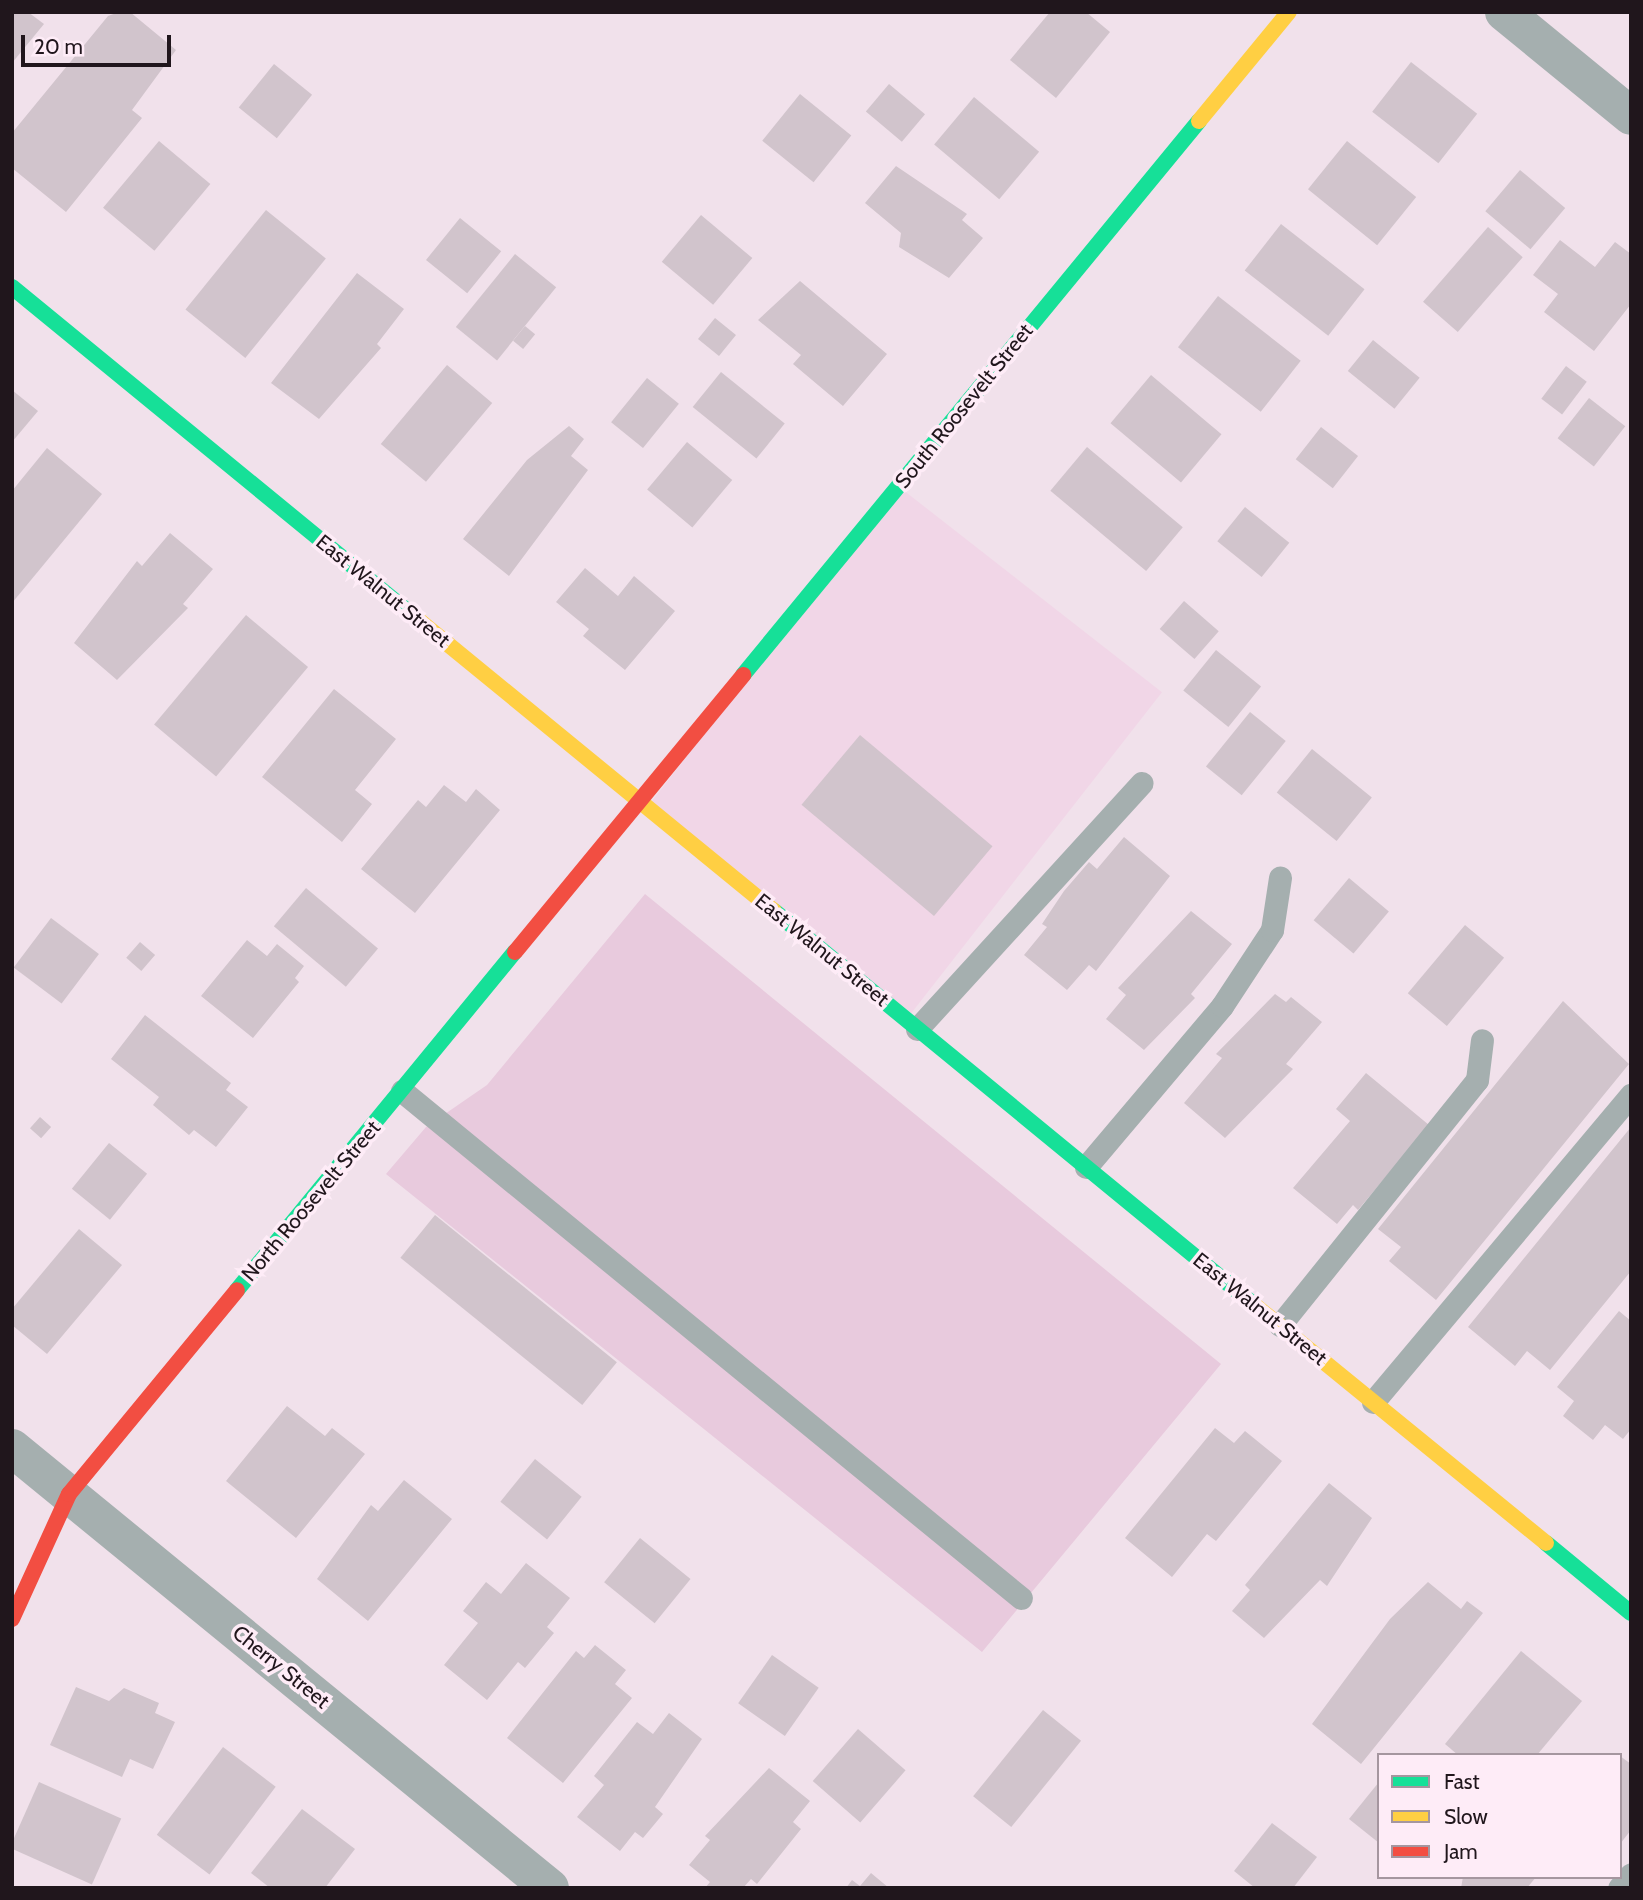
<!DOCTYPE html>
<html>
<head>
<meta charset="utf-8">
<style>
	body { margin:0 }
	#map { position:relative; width:1643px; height:1900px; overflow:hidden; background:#f1e1eb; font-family:Cabin,sans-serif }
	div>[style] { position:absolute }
	.built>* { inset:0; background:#f1d6e7; transform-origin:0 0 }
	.green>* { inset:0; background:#e8cadd }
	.building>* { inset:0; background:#d1c4cc; transform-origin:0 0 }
	.lane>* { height:23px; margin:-11.5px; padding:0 11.5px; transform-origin:11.5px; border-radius:11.5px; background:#a5afaf }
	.street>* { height:38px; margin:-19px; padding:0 19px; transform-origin:19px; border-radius:19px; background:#a5afaf }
	.fast>* { height:16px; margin:-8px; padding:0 8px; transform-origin:8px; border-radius:8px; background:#16e098 }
	.slow>* { height:16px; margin:-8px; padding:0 8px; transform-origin:8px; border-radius:8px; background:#ffcf43 }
	.jam>* { height:16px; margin:-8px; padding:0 8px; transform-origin:8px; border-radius:8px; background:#f24e42 }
	span { translate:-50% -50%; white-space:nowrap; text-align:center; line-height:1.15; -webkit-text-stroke:7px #feecf7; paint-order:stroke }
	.street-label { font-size:21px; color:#20161c }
	.frame { position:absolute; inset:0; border:14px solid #20161c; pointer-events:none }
	.legend { position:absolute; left:1377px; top:1753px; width:245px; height:126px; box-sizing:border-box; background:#feecf7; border:2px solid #a5969f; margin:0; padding:9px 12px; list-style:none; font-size:21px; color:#20161c }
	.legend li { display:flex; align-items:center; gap:14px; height:35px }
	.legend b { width:35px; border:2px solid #a5969f }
	.scale { position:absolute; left:21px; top:35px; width:150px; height:32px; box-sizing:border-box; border:4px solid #20161c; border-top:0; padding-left:9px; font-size:21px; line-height:24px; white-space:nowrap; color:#20161c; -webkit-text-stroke:5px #feecf7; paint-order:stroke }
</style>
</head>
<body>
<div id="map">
	<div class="built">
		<div style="left:898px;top:486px;width:335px;height:407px;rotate:38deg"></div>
	</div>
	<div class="green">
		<div style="clip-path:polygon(645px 894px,1221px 1364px,982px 1652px,386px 1174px,426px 1127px,487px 1085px)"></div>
	</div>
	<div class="building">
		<div style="clip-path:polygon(12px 12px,28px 12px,44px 24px,12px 63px)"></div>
		<div style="clip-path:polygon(119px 12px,130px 12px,176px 50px,132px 110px,142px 118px,66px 212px,12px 168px,12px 133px,108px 16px)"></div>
		<div style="clip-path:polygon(1050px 12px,1086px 12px,1110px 32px,1056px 98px,1010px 60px)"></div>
		<div style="left:1411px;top:62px;width:84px;height:63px;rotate:38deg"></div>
		<div style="left:274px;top:64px;width:49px;height:56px;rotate:39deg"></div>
		<div style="left:889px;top:84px;width:47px;height:36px;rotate:40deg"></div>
		<div style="left:800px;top:94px;width:66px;height:60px;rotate:39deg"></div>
		<div style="left:974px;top:97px;width:85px;height:62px;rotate:40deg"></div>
		<div style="left:159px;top:141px;width:67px;height:87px;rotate:40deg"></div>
		<div style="left:1347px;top:141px;width:89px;height:62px;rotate:39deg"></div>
		<div style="clip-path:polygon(896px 166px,967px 214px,962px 220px,983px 238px,949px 278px,899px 247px,901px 233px,865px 203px)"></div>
		<div style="left:1520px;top:170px;width:59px;height:54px;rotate:40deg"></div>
		<div style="left:266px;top:210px;width:77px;height:128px;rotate:39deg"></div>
		<div style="left:701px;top:215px;width:67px;height:61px;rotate:40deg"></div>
		<div style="left:460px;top:218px;width:53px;height:54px;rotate:39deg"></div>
		<div style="left:1281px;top:224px;width:106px;height:59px;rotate:38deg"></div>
		<div style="left:1488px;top:227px;width:46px;height:99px;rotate:41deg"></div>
		<div style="clip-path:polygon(1560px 240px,1595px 267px,1615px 242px,1631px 254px,1631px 304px,1594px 351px,1544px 312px,1558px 294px,1533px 275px)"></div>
		<div style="left:515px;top:254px;width:53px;height:94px;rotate:39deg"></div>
		<div style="clip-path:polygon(357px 273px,404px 309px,377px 344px,381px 348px,319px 419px,271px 383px)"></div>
		<div style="clip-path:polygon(800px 281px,887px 354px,843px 406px,793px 364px,801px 355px,758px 320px)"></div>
		<div style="left:1218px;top:296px;width:105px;height:65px;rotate:38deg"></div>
		<div style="left:715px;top:318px;width:27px;height:27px;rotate:39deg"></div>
		<div style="left:525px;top:326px;width:13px;height:19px;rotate:39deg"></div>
		<div style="left:1373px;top:340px;width:60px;height:40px;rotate:39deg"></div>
		<div style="left:447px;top:365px;width:59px;height:103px;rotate:40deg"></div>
		<div style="left:1566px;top:366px;width:26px;height:41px;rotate:37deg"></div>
		<div style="left:721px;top:372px;width:82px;height:45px;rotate:39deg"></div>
		<div style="left:1151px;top:375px;width:92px;height:63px;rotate:40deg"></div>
		<div style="left:647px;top:378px;width:41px;height:57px;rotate:39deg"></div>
		<div style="clip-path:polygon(12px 390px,38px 411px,12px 442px)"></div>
		<div style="left:1589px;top:398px;width:46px;height:51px;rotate:38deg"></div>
		<div style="clip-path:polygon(569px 426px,584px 439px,571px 456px,588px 470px,509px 576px,463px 539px,527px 460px)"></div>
		<div style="left:1321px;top:427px;width:47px;height:41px;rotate:38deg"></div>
		<div style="left:687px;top:442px;width:59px;height:62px;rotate:40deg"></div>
		<div style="left:1087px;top:447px;width:125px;height:57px;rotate:40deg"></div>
		<div style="clip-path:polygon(47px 448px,102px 494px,12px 603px,12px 491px)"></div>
		<div style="left:1245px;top:507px;width:57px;height:44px;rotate:39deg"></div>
		<div style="clip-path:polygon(170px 533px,213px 569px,183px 604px,188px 608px,117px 680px,74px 643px,137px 561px,142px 566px)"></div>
		<div style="clip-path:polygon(585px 568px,618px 596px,634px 576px,675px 611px,625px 670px,583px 636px,589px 629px,556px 602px)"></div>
		<div style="left:1184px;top:601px;width:46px;height:37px;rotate:41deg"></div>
		<div style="left:246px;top:615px;width:81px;height:143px;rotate:40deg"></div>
		<div style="left:1216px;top:650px;width:58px;height:52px;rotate:39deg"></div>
		<div style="clip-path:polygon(334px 689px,396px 739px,355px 790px,372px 804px,342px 842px,262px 777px)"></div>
		<div style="left:1250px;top:712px;width:46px;height:70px;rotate:39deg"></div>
		<div style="left:860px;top:735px;width:173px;height:91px;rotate:40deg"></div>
		<div style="left:1312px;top:749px;width:77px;height:56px;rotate:39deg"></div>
		<div style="clip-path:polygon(444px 785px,466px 802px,476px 789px,500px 810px,415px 913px,361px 869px,418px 800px,426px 807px)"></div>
		<div style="clip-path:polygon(1124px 837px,1170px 876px,1096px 971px,1089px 965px,1067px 990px,1024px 955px,1047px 927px,1042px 924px,1064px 891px,1089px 862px,1097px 869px)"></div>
		<div style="left:1349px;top:878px;width:52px;height:55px;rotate:40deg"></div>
		<div style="left:306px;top:888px;width:94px;height:50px;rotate:40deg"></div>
		<div style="clip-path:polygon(1191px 911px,1232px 944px,1191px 994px,1195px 998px,1144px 1050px,1106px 1019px,1126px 995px,1118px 988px)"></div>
		<div style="left:51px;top:918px;width:60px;height:62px;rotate:37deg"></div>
		<div style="left:1465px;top:925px;width:51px;height:89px;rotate:40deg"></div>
		<div style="clip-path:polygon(247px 940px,267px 956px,277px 944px,304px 966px,295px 978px,299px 982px,253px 1038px,201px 996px)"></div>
		<div style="left:140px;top:942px;width:20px;height:21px;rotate:41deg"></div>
		<div style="clip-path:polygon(1275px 994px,1286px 1002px,1291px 997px,1322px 1022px,1286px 1064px,1293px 1069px,1225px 1138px,1184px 1103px,1222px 1058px,1216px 1054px)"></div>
		<div style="clip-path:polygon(1563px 1001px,1629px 1064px,1436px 1300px,1389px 1261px,1401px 1247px,1378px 1229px)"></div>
		<div style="clip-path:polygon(145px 1015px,231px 1083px,226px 1090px,248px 1107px,216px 1147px,194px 1130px,189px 1135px,153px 1105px,159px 1097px,111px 1059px)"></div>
		<div style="clip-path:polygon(1366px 1073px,1429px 1125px,1358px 1210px,1353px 1205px,1337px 1224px,1293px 1188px,1350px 1121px,1336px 1109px)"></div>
		<div style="left:40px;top:1117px;width:15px;height:15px;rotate:42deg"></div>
		<div style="clip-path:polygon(1631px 1127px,1631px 1271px,1550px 1370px,1527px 1351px,1515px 1366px,1468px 1327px)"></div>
		<div style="left:109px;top:1143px;width:49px;height:59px;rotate:39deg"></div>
		<div style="left:435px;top:1215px;width:234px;height:55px;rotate:39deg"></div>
		<div style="clip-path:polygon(79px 1229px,122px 1265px,47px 1354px,12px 1325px,12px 1309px)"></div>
		<div style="clip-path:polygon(1619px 1311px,1631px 1321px,1631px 1429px,1623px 1439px,1605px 1425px,1593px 1440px,1563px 1416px,1574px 1401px,1557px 1387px)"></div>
		<div style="clip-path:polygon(287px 1406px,325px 1436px,332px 1428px,365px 1454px,296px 1538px,226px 1481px)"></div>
		<div style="clip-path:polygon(1215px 1428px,1234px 1443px,1245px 1431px,1282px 1461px,1216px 1541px,1207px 1534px,1172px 1577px,1125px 1538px)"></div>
		<div style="left:535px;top:1459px;width:60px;height:55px;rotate:39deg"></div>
		<div style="clip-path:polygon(404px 1480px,452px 1519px,368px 1621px,317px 1579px,371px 1505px,378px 1511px)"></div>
		<div style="clip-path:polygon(1329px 1483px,1372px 1518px,1327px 1586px,1320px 1580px,1264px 1638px,1232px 1611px,1250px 1590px,1245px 1585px)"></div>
		<div style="left:640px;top:1538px;width:65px;height:57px;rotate:39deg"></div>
		<div style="clip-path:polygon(526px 1563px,570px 1598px,547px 1627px,554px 1633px,525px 1668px,518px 1662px,487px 1700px,444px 1665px,478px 1623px,463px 1611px,486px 1582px,501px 1594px)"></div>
		<div style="clip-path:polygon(1428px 1582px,1461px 1609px,1467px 1601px,1483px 1613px,1361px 1764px,1312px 1724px,1390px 1619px)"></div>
		<div style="clip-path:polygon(595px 1645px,626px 1670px,615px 1684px,632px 1698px,563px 1783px,507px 1738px,576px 1651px,584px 1658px)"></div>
		<div style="clip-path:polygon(1521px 1651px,1582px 1701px,1537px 1755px,1458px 1755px,1445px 1744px)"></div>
		<div style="left:772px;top:1655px;width:57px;height:59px;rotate:35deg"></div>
		<div style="clip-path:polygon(76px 1687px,109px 1701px,124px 1688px,159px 1703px,155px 1713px,175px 1722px,153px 1769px,130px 1759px,122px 1777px,50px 1745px)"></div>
		<div style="left:1043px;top:1710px;width:49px;height:111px;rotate:39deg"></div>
		<div style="clip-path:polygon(669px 1713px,702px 1739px,655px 1807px,663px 1814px,643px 1838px,635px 1832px,620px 1851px,577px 1817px,604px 1785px,594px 1776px,637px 1722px,653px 1734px)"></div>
		<div style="left:858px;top:1729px;width:63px;height:69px;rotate:41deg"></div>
		<div style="left:223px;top:1747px;width:66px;height:110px;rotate:37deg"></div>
		<div style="clip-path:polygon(1620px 1756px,1631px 1764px,1631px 1830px,1620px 1844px)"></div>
		<div style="clip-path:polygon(769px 1768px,810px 1801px,793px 1822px,801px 1829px,757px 1884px,751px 1879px,743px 1888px,705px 1888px,710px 1882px,689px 1865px,710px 1840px,705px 1836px)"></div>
		<div style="left:39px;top:1782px;width:90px;height:72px;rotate:24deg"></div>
		<div style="clip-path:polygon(1379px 1782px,1379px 1843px,1349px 1819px)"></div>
		<div style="clip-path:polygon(302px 1809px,355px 1849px,325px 1888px,270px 1888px,251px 1873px)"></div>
		<div style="clip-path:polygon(1272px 1823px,1317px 1857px,1293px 1888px,1255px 1888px,1234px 1871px)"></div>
		<div style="clip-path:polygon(871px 1873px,889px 1888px,846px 1888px,852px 1880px,860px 1886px)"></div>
		<div style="clip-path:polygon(1463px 1877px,1536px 1877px,1527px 1888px,1461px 1888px)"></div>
	</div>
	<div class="lane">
		<div style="left:917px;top:1029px;width:333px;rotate:-47.6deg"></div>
		<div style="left:402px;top:1091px;width:800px;rotate:39.32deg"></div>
		<div style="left:1086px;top:1167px;width:211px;rotate:-49.8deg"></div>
		<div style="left:1222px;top:1006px;width:91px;rotate:-56.7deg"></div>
		<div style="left:1272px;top:930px;width:53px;rotate:-81.3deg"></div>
		<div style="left:1280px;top:1325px;width:314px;rotate:-51.2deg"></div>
		<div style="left:1477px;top:1080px;width:40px;rotate:-82.9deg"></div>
		<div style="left:1373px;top:1402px;width:401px;rotate:-50deg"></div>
		<div style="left:1619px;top:1888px;width:18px;rotate:-49deg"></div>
	</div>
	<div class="street">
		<div style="left:1504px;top:12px;width:164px;rotate:39.3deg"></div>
		<div style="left:12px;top:1448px;width:695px;rotate:39.28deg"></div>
	</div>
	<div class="fast">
		<div style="left:12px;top:287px;width:516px;rotate:39.34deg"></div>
		<div style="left:743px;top:675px;width:718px;rotate:-50.54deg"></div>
		<div style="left:774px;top:911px;width:620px;rotate:39.37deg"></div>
		<div style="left:237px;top:1290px;width:438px;rotate:-50.6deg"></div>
		<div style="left:1546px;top:1543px;width:110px;rotate:39.5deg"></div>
	</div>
	<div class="slow">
		<div style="left:1199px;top:121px;width:141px;rotate:-50.5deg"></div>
		<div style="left:411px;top:614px;width:469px;rotate:39.3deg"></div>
		<div style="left:1253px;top:1304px;width:378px;rotate:39.2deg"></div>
	</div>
	<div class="jam">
		<div style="left:515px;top:952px;width:359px;rotate:-50.5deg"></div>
		<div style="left:12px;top:1619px;width:137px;rotate:-65.5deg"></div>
		<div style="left:69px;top:1494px;width:264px;rotate:-50.5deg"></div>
	</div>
	<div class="street-label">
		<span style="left:964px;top:406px;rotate:-51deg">South Roosevelt Street</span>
		<span style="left:383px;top:591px;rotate:39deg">East Walnut Street</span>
		<span style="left:822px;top:950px;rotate:39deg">East Walnut Street</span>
		<span style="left:311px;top:1201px;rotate:-50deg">North Roosevelt Street</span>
		<span style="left:1260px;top:1309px;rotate:39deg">East Walnut Street</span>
		<span style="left:281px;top:1667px;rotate:39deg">Cherry Street</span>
	</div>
	<div class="frame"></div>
	<ul class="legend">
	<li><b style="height:9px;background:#16e098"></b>Fast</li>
	<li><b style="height:9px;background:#ffcf43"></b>Slow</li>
	<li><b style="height:9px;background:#f24e42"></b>Jam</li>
	</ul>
	<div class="scale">20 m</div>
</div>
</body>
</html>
